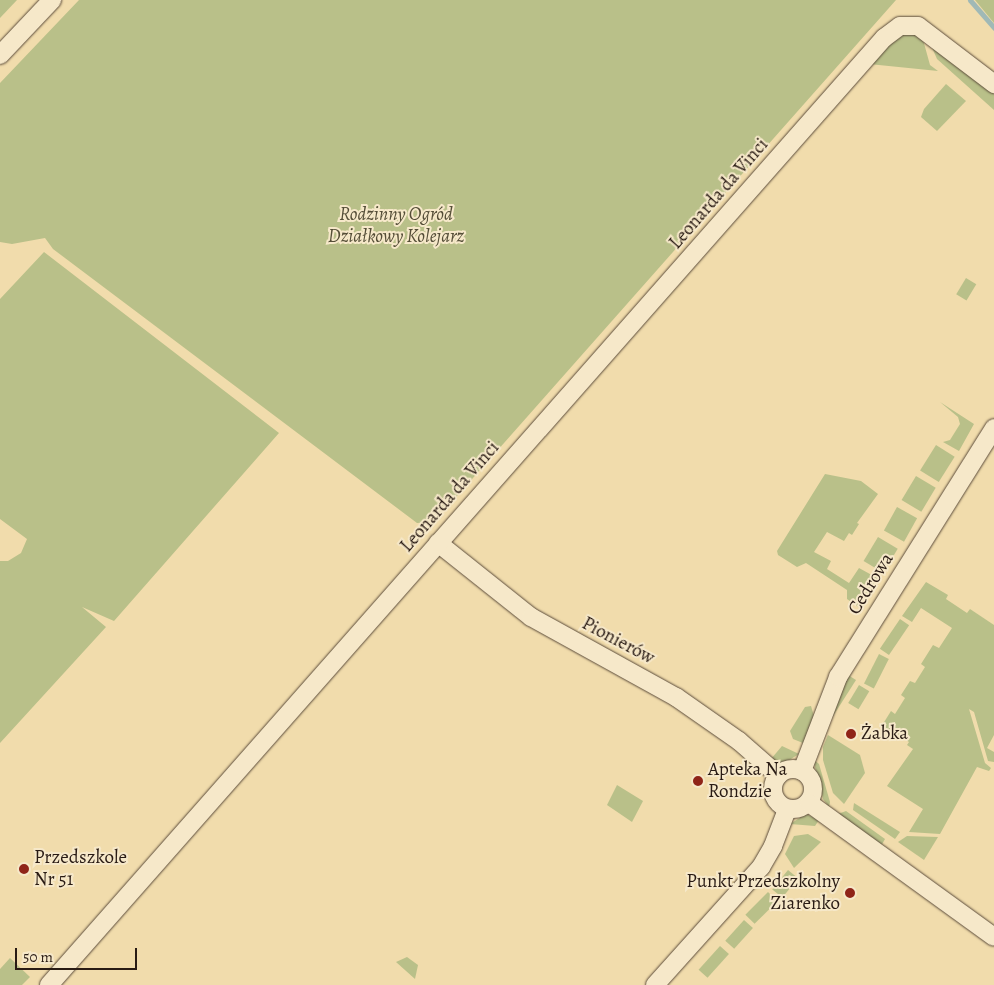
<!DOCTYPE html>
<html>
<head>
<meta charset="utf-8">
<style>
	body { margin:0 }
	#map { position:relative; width:994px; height:985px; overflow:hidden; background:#f1dcac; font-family:Alegreya,serif }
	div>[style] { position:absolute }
	.green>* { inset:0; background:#b9c089; transform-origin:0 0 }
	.stream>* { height:5px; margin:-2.5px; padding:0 2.5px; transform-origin:2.5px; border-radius:2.5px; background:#a0b9b6 }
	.roads { filter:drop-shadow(0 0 1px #5b4b3a) drop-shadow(0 0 1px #5b4b3a) }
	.minor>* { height:18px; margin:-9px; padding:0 9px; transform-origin:9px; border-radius:9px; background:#f6e8c9 }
	.minor>.ring { margin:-9px; padding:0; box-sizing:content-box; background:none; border:18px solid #f6e8c9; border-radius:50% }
	.dots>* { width:14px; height:14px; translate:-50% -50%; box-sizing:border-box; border:2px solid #f6e8c9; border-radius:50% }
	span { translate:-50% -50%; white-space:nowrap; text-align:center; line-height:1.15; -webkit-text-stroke:4px #f6e8c9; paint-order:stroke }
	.street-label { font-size:19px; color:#291b14 }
	.park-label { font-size:19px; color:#544d37; font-style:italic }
	.poi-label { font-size:19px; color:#291b14 }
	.left { translate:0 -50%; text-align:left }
	.right { translate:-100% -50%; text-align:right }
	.scale { position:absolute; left:15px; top:948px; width:122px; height:22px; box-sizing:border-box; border:2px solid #291b14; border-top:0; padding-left:6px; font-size:15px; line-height:18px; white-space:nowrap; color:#291b14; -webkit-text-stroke:4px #f6e8c9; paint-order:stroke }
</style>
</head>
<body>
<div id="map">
	<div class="green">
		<div style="clip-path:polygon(0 0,17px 0,0 18px)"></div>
		<div style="clip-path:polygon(79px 0,896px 0,434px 522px,417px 523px,53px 249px,45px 238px,12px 244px,0 242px,0 83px)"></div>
		<div style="clip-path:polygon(975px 0,994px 0,994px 23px)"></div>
		<div style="clip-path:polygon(905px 32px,922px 36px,930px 65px,938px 71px,869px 64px,890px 42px)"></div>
		<div style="clip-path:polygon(930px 43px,994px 94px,994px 110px,937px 59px)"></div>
		<div style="clip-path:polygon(946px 84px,966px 101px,937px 131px,921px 117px,924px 109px)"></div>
		<div style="clip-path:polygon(44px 252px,279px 433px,114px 621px,82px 607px,106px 627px,0 743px,0 561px,8px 561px,21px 553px,27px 539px,0 519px,0 299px)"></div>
		<div style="left:966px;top:278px;width:12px;height:19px;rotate:31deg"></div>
		<div style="clip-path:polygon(940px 402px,974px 424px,959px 451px,943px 442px,950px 440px,960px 424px,958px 417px)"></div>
		<div style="left:936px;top:445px;width:22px;height:30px;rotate:32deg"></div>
		<div style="clip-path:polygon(825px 474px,861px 481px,878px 494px,857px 523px,859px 524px,852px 535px,849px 533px,844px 541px,827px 532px,814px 552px,831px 561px,827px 569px,849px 583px,859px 568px,879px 579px,860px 608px,847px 599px,847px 590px,806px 563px,797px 567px,778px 555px,777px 551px)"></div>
		<div style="left:916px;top:476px;width:23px;height:28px;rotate:31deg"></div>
		<div style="left:897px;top:507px;width:23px;height:27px;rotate:29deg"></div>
		<div style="left:878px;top:537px;width:23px;height:28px;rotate:31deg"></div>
		<div style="clip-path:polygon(926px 582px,948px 595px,946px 599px,967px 613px,970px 609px,994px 625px,994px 735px,987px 748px,994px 752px,994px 762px,988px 761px,974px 712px,969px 709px,985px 763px,991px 768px,989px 771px,977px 767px,940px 834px,909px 832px,923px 809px,887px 786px,913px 749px,907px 745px,909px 742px,897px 734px,894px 738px,881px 727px,891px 711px,895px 714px,905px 698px,901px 695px,910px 681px,915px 683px,925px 667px,921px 664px,933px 645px,939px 648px,952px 628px,921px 608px,912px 622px,902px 616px)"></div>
		<div style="left:900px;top:619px;width:11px;height:36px;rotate:34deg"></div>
		<div style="left:879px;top:654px;width:11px;height:33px;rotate:27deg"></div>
		<div style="clip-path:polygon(848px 675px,856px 680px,828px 724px)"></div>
		<div style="left:859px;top:685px;width:12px;height:21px;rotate:31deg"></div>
		<div style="clip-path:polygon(811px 706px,814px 716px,803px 743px,793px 739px,790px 731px,805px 707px)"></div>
		<div style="clip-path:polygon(828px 735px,860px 755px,865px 773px,844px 804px,833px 793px,823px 760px,823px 747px)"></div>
		<div style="clip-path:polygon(782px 746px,799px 754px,781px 765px,771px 759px)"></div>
		<div style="clip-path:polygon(813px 759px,819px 764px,830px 802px,829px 807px,823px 799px)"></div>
		<div style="clip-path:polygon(617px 785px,643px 801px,632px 822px,607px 805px)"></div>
		<div style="clip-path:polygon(854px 803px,900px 832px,895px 839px,853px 810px)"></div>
		<div style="clip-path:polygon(846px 811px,885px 839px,880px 848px,838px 814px)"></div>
		<div style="clip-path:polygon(806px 814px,819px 820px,815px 826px,790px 824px)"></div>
		<div style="clip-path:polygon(808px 834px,821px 842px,794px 868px,785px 854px,794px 836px)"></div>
		<div style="clip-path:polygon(907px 836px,938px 837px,924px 860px,898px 842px)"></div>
		<div style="left:788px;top:870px;width:13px;height:25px;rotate:39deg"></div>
		<div style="left:768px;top:892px;width:13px;height:32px;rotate:45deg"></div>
		<div style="left:744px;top:920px;width:12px;height:28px;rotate:42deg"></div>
		<div style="left:720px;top:946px;width:12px;height:32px;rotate:42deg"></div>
		<div style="clip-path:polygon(407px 957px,418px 965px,415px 979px,396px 962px)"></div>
		<div style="clip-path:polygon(10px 958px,30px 977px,22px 985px,0 985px,0 969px)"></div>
	</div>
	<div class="stream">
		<div style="left:970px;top:0;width:37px;rotate:49deg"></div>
	</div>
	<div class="roads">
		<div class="minor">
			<div style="left:0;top:55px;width:76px;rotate:-46.6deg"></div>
			<div style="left:438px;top:543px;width:119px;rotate:38.5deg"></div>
			<div style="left:531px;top:617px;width:166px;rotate:28.9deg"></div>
			<div style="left:676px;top:697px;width:77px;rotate:34.9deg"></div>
			<div style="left:739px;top:741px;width:52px;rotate:41.1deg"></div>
			<div class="ring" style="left:773px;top:769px;width:22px;height:22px"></div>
			<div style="left:802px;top:771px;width:101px;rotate:-69deg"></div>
			<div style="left:838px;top:677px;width:294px;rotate:-57.9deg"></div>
			<div style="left:809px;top:803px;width:228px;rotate:35.9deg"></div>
			<div style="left:49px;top:985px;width:1263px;rotate:-48.6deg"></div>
			<div style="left:884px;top:38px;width:20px;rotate:-37deg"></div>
			<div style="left:900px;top:26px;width:18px"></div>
			<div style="left:918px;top:26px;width:96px;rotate:37.3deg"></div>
			<div style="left:655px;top:985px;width:159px;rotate:-48.1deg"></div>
			<div style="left:761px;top:867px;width:24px;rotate:-60deg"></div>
			<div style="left:773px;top:846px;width:40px;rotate:-69deg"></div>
		</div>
	</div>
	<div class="dots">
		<div style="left:851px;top:734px;background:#8f2418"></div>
		<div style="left:698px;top:781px;background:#8f2418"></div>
		<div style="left:24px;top:869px;background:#8f2418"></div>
		<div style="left:850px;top:893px;background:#8f2418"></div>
	</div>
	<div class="street-label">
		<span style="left:719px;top:194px;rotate:-49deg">Leonarda da Vinci</span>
		<span style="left:450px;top:497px;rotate:-49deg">Leonarda da Vinci</span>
		<span style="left:871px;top:584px;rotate:-58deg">Cedrowa</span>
		<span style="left:618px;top:641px;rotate:28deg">Pionierów</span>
	</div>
	<div class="park-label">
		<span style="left:396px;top:226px">Rodzinny Ogród<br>Działkowy Kolejarz</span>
	</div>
	<div class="poi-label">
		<span class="left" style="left:861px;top:734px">Żabka</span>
		<span class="left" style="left:708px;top:781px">Apteka Na<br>Rondzie</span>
		<span class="left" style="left:34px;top:869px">Przedszkole<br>Nr 51</span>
		<span class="right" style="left:840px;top:893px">Punkt Przedszkolny<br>Ziarenko</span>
	</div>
	<div class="scale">50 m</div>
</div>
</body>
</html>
